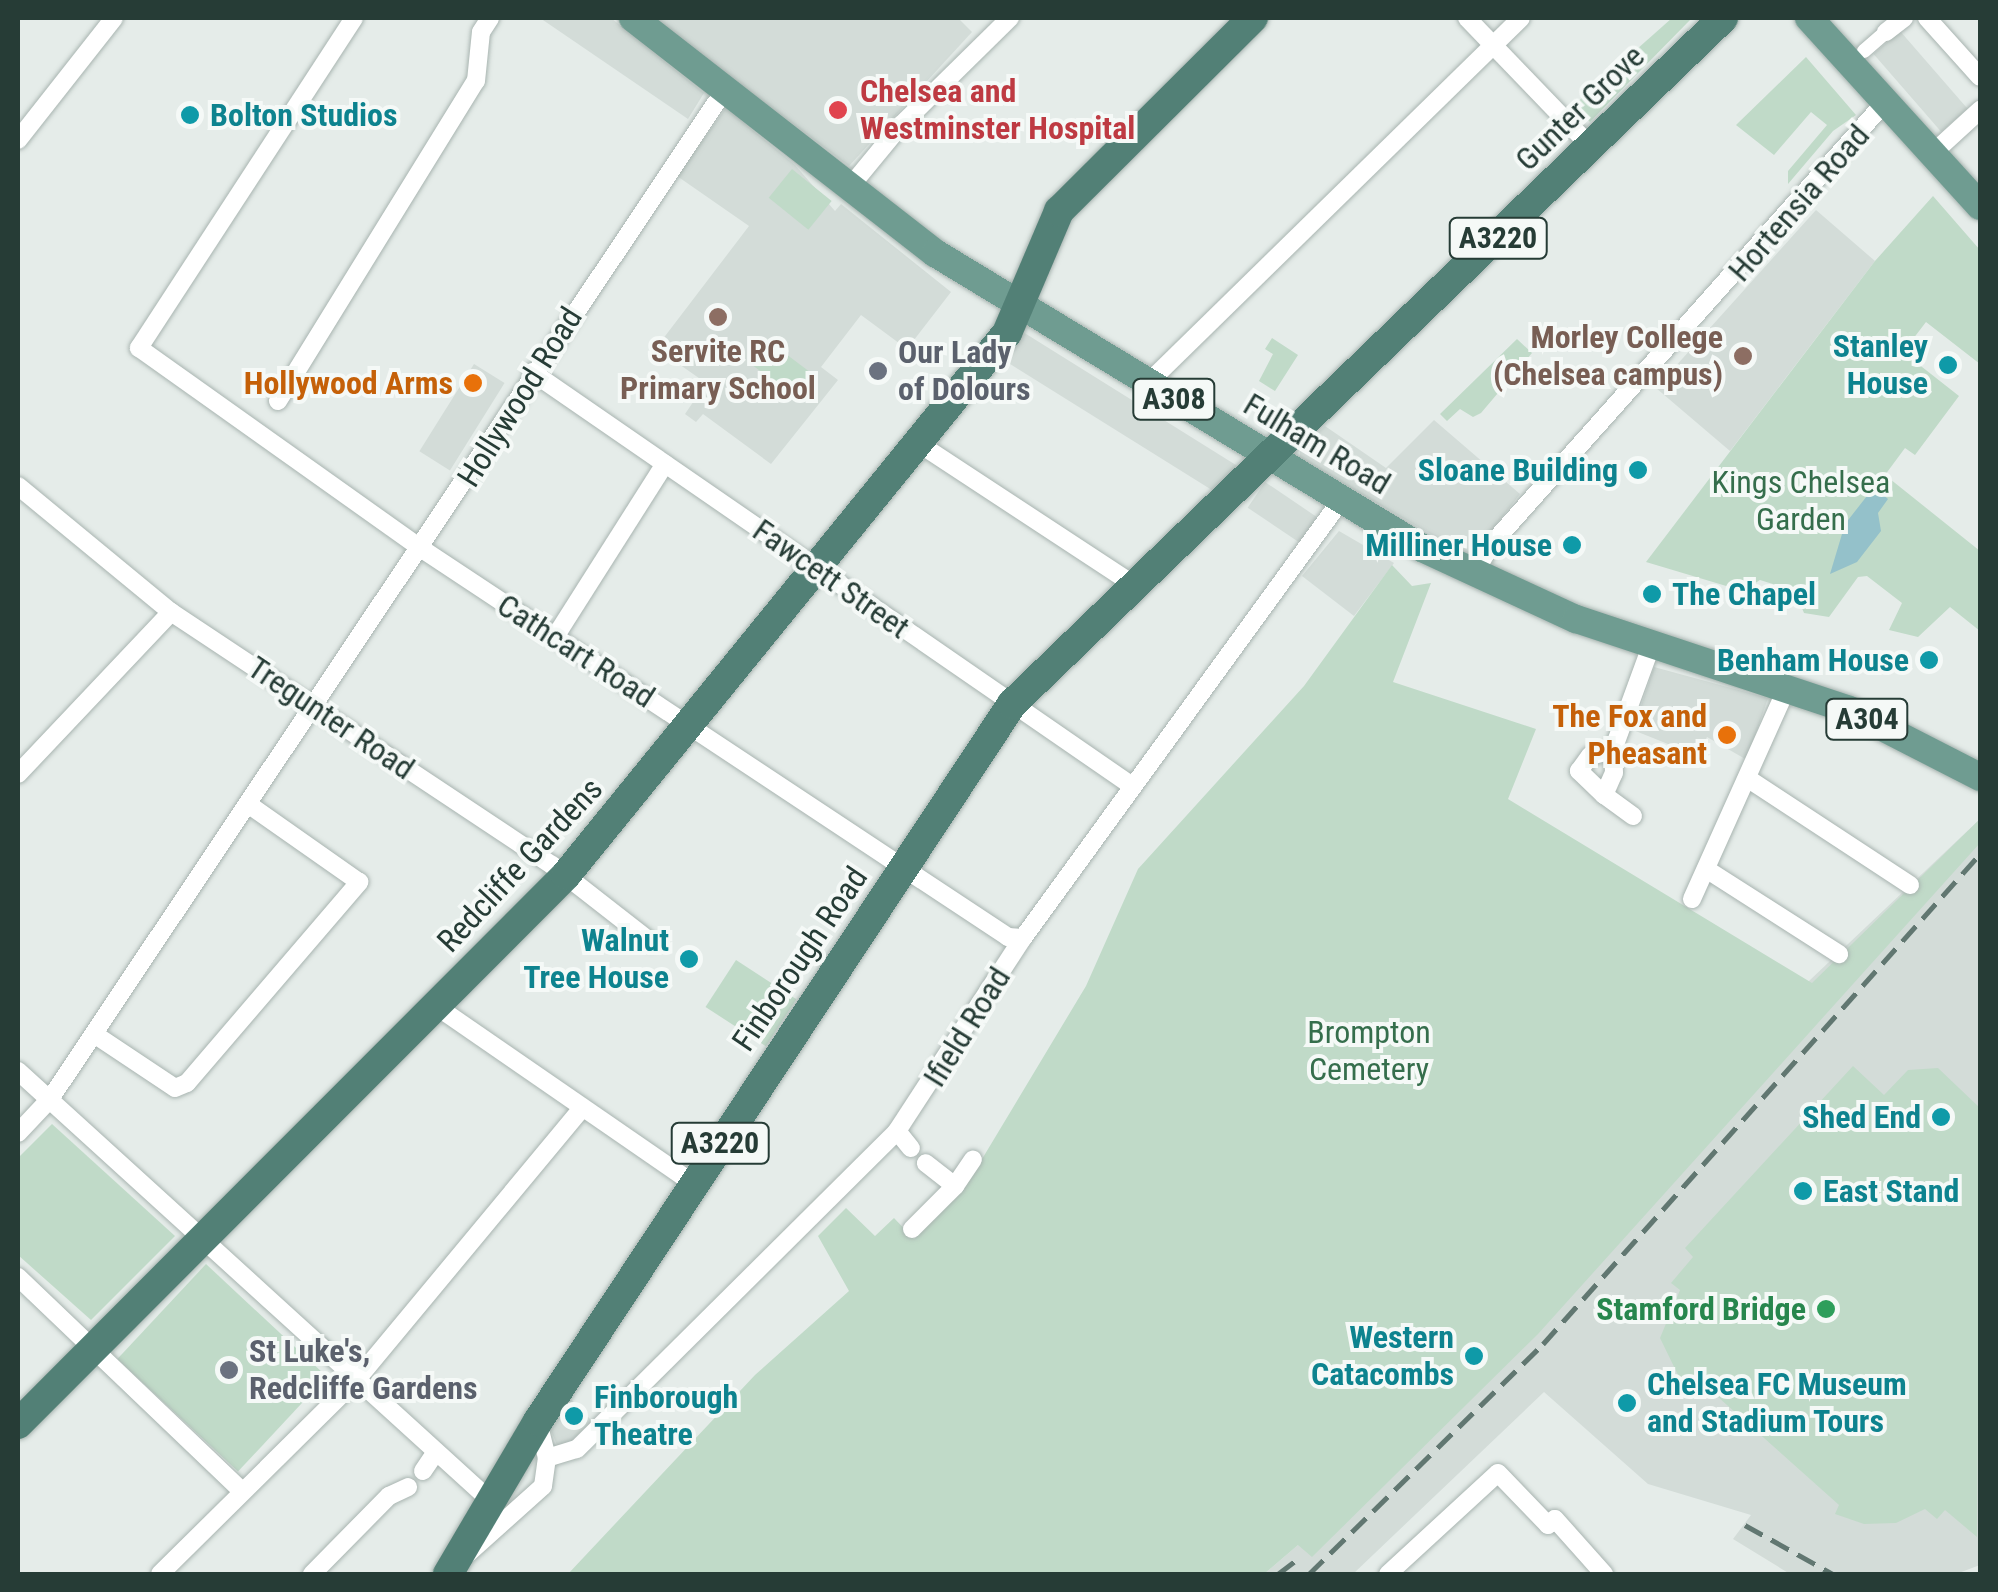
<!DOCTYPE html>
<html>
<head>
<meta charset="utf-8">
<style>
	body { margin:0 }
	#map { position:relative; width:1998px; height:1592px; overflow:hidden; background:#e5ece9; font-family:"Roboto Condensed",sans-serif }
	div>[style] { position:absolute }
	.built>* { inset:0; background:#d3dcd8; transform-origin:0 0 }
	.green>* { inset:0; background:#c0dac8; transform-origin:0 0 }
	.water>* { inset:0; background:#94c1ca }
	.roads { filter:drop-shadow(0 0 2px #a8b4b0) drop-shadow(0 0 2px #a8b4b0) }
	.pedestrian>* { height:14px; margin:-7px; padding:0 7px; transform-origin:7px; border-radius:7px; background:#fff }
	.minor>* { height:18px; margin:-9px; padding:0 9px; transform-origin:9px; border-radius:9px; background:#fff }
	.primary>* { height:28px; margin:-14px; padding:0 14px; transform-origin:14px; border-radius:14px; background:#6f9c91 }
	.trunk>* { height:30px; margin:-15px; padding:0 15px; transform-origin:15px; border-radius:15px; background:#528076 }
	.rail>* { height:5px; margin-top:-2.5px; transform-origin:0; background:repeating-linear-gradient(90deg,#617771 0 20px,transparent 0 30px) }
	.dots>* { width:28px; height:28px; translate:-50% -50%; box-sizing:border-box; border:5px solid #f5f9f7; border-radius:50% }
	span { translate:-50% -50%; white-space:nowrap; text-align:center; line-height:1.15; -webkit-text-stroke:8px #f5f9f7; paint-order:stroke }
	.shield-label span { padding:2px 8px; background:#f5f9f7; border:2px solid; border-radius:8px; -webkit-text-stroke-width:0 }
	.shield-label { font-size:30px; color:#263c36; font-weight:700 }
	.health-label { font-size:32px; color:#be3a42; font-weight:700 }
	.left { translate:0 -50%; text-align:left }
	.street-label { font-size:32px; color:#263c36 }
	.culture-label { font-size:32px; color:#0d838f; font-weight:700 }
	.right { translate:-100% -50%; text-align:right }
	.education-label { font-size:32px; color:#785e54; font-weight:700 }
	.worship-label { font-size:32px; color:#5b616d; font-weight:700 }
	.food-label { font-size:32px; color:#c56008; font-weight:700 }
	.park-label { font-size:32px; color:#356e4c }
	.leisure-label { font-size:32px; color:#27864d; font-weight:700 }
	.frame { position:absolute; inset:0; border:20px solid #263c36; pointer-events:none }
</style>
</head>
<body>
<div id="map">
	<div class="built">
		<div style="clip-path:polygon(540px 18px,611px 18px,704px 93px,688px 119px)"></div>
		<div style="clip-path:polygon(652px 18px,958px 18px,972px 32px,849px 166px)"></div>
		<div style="left:1900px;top:31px;width:103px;height:35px;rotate:49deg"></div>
		<div style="clip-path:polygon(726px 108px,795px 165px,835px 211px,841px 204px,951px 292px,907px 349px,861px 315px,821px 367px,838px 380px,771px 464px,703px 414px,696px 422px,685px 414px,706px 383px,656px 348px,749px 226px,677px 176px)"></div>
		<div style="clip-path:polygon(1816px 210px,1875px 261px,1730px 451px,1656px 388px)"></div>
		<div style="left:1023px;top:332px;width:260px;height:34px;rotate:32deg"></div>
		<div style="left:474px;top:364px;width:36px;height:103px;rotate:32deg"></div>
		<div style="clip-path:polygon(1434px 420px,1520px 494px,1471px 557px,1300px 459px,1300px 450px,1325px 426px,1386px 468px)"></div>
		<div style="left:1265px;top:482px;width:66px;height:31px;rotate:34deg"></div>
		<div style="clip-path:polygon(1339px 531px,1394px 563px,1354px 616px,1302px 576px)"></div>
		<div style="clip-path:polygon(1654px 667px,1768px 698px,1747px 760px,1707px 737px,1698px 756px,1633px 730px)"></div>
		<div style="clip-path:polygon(1980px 819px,1980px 1565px,1956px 1574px,1790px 1574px,1733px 1539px,1751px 1515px,1648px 1484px,1544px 1392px,1353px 1574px,1264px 1574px,1298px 1545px,1810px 980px)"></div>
		<div style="clip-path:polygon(567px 1395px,592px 1421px,568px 1445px,557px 1445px,549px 1426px)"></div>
	</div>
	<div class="green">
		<div style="clip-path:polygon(1672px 18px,1690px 20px,1590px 122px,1574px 105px)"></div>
		<div style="clip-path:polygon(1806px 57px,1856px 115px,1833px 131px,1788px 184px,1788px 171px,1827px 125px,1811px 112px,1774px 155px,1736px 125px)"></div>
		<div style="left:792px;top:169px;width:51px;height:37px;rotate:39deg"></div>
		<div style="clip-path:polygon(1933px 196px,1980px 250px,1980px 364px,1926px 322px,1903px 352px,1959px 396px,1915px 455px,1905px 448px,1885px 475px,1980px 551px,1980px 631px,1950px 607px,1918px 637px,1889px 630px,1902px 603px,1867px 576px,1858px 577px,1829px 617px,1804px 613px,1795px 591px,1760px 580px,1743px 591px,1646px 562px,1875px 261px)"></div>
		<div style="clip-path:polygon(1272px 338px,1298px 355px,1275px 391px,1259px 381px,1273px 354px,1265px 349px)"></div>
		<div style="clip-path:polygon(1517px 339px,1532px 353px,1481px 413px,1473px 417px,1460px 409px,1447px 421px,1440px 414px)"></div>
		<div style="left:770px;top:342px;width:60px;height:29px;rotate:37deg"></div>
		<div style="clip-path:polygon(1392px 565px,1412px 586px,1431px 583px,1393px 682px,1536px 729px,1508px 799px,1812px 983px,1980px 819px,1980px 843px,1538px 1334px,1312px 1557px,1298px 1545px,1264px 1574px,568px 1574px,755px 1375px,849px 1291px,818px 1236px,846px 1208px,875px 1236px,894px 1218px,914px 1239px,964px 1189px,1086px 986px,1138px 869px,1304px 686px)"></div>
		<div style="left:736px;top:960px;width:72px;height:56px;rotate:33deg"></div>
		<div style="clip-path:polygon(1853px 1066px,1884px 1095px,1908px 1070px,1938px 1068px,1980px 1108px,1977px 1537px,1945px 1510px,1937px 1519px,1925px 1509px,1896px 1523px,1864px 1524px,1835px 1514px,1839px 1505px,1718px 1397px,1693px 1376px,1685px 1384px,1680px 1379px,1660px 1338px,1680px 1290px,1671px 1283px,1693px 1257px,1685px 1248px)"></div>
		<div style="clip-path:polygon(52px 1124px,175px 1236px,91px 1320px,18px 1255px,18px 1158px)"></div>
		<div style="left:206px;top:1264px;width:165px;height:130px;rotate:43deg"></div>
	</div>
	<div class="water">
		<div style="clip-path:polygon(1874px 487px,1888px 499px,1878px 513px,1881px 531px,1857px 562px,1830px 574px,1845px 524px)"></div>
	</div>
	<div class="roads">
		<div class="pedestrian">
			<div style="left:1864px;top:51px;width:29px;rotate:-41deg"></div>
		</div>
		<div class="minor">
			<div style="left:354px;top:18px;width:394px;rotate:123.1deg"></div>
			<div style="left:139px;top:348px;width:347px;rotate:35.4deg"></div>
			<div style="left:422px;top:549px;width:703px;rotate:33.51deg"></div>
			<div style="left:1008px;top:937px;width:15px;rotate:4deg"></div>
			<div style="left:1467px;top:18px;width:179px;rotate:46.1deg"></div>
			<div style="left:1927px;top:18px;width:79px;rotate:48.1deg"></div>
			<div style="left:1886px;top:32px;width:23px;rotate:-38deg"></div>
			<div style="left:18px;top:140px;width:155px;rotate:-51.8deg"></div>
			<div style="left:1933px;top:153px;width:64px;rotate:-42.5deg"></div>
			<div style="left:849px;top:188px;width:82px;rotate:-50.5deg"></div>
			<div style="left:901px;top:125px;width:153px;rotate:-44.5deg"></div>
			<div style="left:532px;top:372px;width:728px;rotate:34.59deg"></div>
			<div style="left:1147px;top:384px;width:523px;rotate:-44.38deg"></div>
			<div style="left:278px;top:401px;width:376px;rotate:-58.3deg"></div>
			<div style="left:476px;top:81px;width:49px;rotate:-84.2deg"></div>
			<div style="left:481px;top:32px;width:17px;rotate:-57deg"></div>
			<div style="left:918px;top:443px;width:261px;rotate:33.3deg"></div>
			<div style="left:18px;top:486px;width:198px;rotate:39.5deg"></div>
			<div style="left:171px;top:612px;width:457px;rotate:33.6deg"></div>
			<div style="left:552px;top:865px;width:125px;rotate:37.9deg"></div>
			<div style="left:1474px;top:574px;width:32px;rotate:-60deg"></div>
			<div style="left:1490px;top:546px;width:596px;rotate:-48.33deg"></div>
			<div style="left:555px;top:637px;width:205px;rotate:-57.6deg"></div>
			<div style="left:18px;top:774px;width:223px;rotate:-46.6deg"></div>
			<div style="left:1747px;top:778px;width:195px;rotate:33.3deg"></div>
			<div style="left:1604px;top:795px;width:35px;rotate:-136deg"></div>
			<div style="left:1579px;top:771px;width:19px;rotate:-54deg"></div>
			<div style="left:1590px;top:756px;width:24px;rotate:-15deg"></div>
			<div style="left:1633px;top:816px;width:36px;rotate:-144deg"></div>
			<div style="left:1604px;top:795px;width:24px;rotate:-66deg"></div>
			<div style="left:1614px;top:773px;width:23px;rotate:-92deg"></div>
			<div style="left:1613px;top:750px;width:111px;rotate:-69.9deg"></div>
			<div style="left:1706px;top:869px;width:158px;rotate:32.6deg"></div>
			<div style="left:1692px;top:899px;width:231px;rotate:-65.8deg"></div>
			<div style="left:436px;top:1006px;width:312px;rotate:34.6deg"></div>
			<div style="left:94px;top:1034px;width:97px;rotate:33.7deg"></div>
			<div style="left:175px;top:1088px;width:13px;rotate:-23deg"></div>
			<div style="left:187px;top:1083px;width:265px;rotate:-49.4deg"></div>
			<div style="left:359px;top:882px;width:136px;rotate:-144.9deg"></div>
			<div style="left:18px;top:1071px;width:643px;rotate:42.29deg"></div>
			<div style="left:897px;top:1131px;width:22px;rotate:51deg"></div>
			<div style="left:18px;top:1133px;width:47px;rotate:-46.7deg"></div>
			<div style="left:50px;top:1099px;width:1216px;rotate:-56.23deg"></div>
			<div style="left:955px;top:1186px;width:32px;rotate:-56deg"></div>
			<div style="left:912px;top:1229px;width:61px;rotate:-45deg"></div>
			<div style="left:955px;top:1186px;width:37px;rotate:-142deg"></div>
			<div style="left:18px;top:1277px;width:310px;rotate:43.7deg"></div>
			<div style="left:547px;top:1458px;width:31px;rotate:-17deg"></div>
			<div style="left:577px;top:1449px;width:451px;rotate:-44.8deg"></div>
			<div style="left:897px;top:1131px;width:230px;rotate:-56.9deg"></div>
			<div style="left:1023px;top:938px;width:543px;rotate:-54deg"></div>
			<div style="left:423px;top:1471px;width:23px;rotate:-56deg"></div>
			<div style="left:464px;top:1557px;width:106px;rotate:-41.9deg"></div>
			<div style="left:543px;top:1486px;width:28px;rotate:-82deg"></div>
			<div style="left:547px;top:1458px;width:38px;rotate:-104deg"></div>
			<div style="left:160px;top:1574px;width:279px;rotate:-44.7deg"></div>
			<div style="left:358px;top:1378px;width:349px;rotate:-50.3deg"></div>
			<div style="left:312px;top:1574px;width:110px;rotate:-45.4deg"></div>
			<div style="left:389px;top:1496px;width:21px;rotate:-25deg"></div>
			<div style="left:1388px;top:1574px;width:149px;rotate:-42.6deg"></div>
			<div style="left:1498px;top:1473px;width:72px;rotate:46.1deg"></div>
			<div style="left:1548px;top:1525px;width:9px;rotate:-41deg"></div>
			<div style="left:1555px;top:1519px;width:74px;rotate:48.3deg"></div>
		</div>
		<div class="primary">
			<div style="left:633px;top:18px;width:383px;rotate:37.9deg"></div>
			<div style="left:935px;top:253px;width:569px;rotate:31.21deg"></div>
			<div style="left:1422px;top:548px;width:170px;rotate:24.8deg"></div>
			<div style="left:1576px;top:619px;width:288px;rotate:18.4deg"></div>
			<div style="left:1849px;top:710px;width:147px;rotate:27.1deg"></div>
			<div style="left:1809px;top:18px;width:254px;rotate:47.7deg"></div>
		</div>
		<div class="trunk">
			<div style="left:18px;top:1424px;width:776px;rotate:-45.05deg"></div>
			<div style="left:566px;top:875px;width:699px;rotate:-50.87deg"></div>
			<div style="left:1007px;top:333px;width:133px;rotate:-66.9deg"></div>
			<div style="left:1059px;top:211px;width:274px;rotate:-44.9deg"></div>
			<div style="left:448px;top:1574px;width:178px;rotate:-59.5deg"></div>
			<div style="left:538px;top:1421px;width:860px;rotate:-56.53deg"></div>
			<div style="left:1012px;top:704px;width:988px;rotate:-43.97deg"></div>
		</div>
	</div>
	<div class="rail">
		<div style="left:1745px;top:1525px;width:101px;rotate:29.1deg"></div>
		<div style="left:1278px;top:1574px;width:21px;rotate:-37deg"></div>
		<div style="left:1309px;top:1574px;width:328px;rotate:-44.5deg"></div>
		<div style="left:1543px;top:1344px;width:657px;rotate:-48.27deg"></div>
	</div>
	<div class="dots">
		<div style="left:838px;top:110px;background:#e0444e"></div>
		<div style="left:190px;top:115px;background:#0f9aa8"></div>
		<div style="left:718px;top:317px;background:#8d6e63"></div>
		<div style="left:1743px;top:356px;background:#8d6e63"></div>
		<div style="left:1948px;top:365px;background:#0f9aa8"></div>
		<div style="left:878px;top:371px;background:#6b7280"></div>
		<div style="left:473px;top:383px;background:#e8710a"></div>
		<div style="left:1638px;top:470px;background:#0f9aa8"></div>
		<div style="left:1572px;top:545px;background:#0f9aa8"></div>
		<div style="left:1652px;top:594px;background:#0f9aa8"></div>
		<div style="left:1929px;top:660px;background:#0f9aa8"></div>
		<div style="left:1727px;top:735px;background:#e8710a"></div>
		<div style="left:689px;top:959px;background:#0f9aa8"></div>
		<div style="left:1941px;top:1117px;background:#0f9aa8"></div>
		<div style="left:1803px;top:1191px;background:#0f9aa8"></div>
		<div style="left:1826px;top:1309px;background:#2e9e5b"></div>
		<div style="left:1474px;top:1356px;background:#0f9aa8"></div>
		<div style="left:229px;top:1370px;background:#6b7280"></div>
		<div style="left:1627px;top:1403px;background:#0f9aa8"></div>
		<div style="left:574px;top:1416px;background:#0f9aa8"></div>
	</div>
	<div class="shield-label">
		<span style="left:1498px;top:238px">A3220</span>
		<span style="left:1174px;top:399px">A308</span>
		<span style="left:1867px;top:719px">A304</span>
		<span style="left:720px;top:1143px">A3220</span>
	</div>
	<div class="health-label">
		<span class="left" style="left:860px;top:110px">Chelsea and<br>Westminster Hospital</span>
	</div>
	<div class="street-label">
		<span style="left:1580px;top:108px;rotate:-44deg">Gunter Grove</span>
		<span style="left:1799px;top:203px;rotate:-49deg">Hortensia Road</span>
		<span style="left:520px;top:397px;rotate:-58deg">Hollywood Road</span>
		<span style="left:1317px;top:444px;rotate:31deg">Fulham Road</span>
		<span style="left:831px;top:579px;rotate:35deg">Fawcett Street</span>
		<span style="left:576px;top:651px;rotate:33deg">Cathcart Road</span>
		<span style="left:331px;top:718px;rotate:34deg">Tregunter Road</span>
		<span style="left:520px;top:865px;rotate:-47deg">Redcliffe Gardens</span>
		<span style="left:800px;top:959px;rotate:-56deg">Finborough Road</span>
		<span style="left:967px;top:1027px;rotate:-58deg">Ifield Road</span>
	</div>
	<div class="culture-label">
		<span class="left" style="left:210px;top:115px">Bolton Studios</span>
		<span class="right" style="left:1928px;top:365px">Stanley<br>House</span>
		<span class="right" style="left:1618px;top:470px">Sloane Building</span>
		<span class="right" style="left:1552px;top:545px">Milliner House</span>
		<span class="left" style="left:1672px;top:594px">The Chapel</span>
		<span class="right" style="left:1909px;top:660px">Benham House</span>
		<span class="right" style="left:669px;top:959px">Walnut<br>Tree House</span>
		<span class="right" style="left:1921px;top:1117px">Shed End</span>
		<span class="left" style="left:1823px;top:1191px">East Stand</span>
		<span class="right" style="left:1454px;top:1356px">Western<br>Catacombs</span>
		<span class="left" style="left:1647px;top:1403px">Chelsea FC Museum<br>and Stadium Tours</span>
		<span class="left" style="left:594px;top:1416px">Finborough<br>Theatre</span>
	</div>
	<div class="education-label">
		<span class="right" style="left:1723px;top:356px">Morley College<br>(Chelsea campus)</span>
		<span style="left:718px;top:370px">Servite RC<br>Primary School</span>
	</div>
	<div class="worship-label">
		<span class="left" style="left:898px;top:371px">Our Lady<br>of Dolours</span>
		<span class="left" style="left:249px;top:1370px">St Luke's,<br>Redcliffe Gardens</span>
	</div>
	<div class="food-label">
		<span class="right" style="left:453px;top:383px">Hollywood Arms</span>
		<span class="right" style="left:1707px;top:735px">The Fox and<br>Pheasant</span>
	</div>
	<div class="park-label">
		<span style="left:1801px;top:501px">Kings Chelsea<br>Garden</span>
		<span style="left:1369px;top:1051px">Brompton<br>Cemetery</span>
	</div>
	<div class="leisure-label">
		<span class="right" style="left:1806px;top:1309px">Stamford Bridge</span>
	</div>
	<div class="frame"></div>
</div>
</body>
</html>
